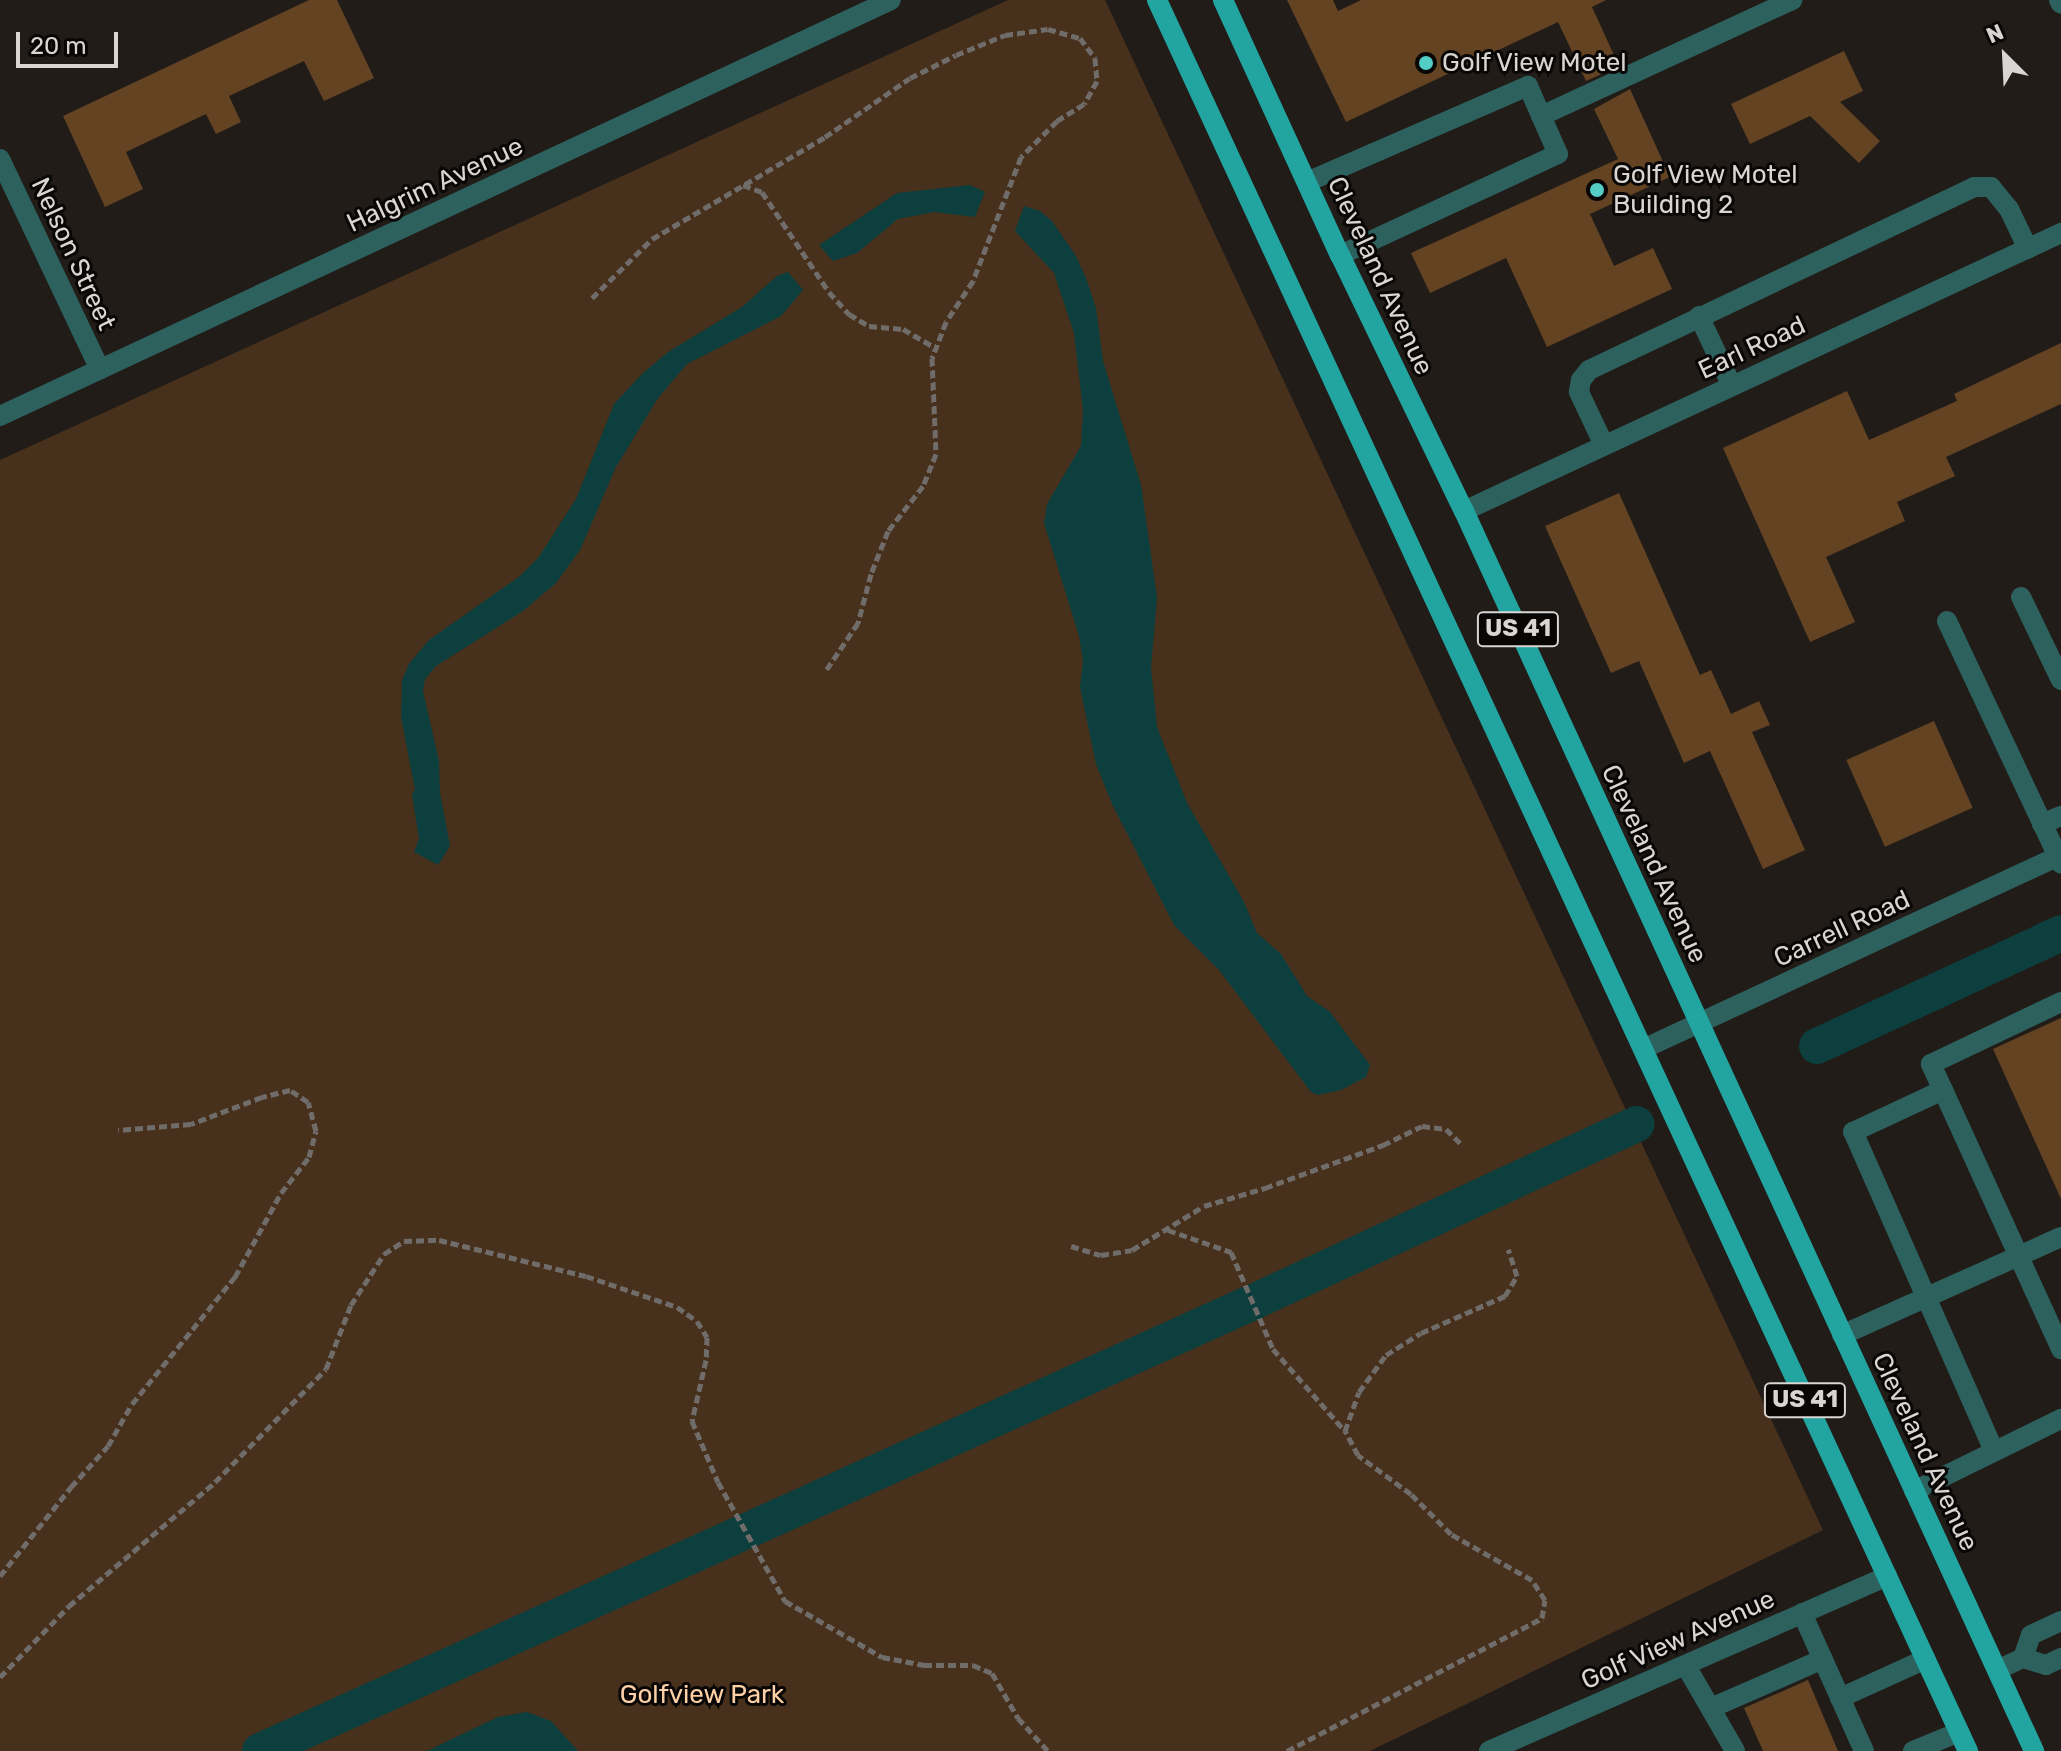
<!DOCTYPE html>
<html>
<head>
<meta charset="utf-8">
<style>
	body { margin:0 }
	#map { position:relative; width:2061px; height:1751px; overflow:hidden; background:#211c18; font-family:Rubik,sans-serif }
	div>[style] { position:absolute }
	.green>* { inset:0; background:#47311c }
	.water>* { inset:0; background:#0c3f3d }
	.canal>* { height:36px; margin:-18px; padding:0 18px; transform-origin:18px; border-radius:18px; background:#0c3f3d }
	.building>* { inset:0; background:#644323; transform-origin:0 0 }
	.path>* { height:5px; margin-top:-2.5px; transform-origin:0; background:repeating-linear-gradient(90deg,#706c69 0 8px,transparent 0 12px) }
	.minor>* { height:20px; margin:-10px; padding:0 10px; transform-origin:10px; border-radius:10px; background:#2d615e }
	.major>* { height:20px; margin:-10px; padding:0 10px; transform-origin:10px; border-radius:10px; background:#22a5a0 }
	.dots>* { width:22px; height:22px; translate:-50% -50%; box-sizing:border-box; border:4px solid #090706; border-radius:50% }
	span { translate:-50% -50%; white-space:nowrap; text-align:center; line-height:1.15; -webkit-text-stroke:6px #090706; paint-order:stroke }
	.shield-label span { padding:2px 6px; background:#090706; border:2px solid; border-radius:6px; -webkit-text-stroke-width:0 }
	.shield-label { font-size:24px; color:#d8d5d2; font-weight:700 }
	.poi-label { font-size:26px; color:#d8d5d2 }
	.left { translate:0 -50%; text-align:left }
	.street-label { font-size:26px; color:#d8d5d2 }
	.park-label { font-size:26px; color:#fed0a6 }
	.north { position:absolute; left:1965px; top:16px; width:80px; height:80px; -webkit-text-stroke:6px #090706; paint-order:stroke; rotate:336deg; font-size:22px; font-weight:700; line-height:32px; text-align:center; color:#d8d5d2 }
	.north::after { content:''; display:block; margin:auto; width:28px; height:36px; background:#d8d5d2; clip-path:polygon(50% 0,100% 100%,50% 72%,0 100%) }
	.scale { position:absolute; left:16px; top:32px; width:102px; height:36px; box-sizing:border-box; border:4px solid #d8d5d2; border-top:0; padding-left:10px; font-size:24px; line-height:28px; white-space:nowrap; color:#d8d5d2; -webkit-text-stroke:6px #090706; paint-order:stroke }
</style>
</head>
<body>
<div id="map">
	<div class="green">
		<div style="clip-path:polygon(1008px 0,1105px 0,1823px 1530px,1370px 1751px,0 1751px,0 460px)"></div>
	</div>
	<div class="water">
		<div style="clip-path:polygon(970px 185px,985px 192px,975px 217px,934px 212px,898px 219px,857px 253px,833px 261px,819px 245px,897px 193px)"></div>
		<div style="clip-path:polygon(1024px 206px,1040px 211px,1052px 221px,1076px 256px,1086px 278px,1096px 308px,1103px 361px,1141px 485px,1157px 597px,1151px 668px,1157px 727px,1187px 803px,1244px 902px,1257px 933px,1281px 954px,1307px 996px,1330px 1012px,1370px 1065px,1366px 1077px,1341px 1090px,1318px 1095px,1311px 1092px,1219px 970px,1174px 925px,1112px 804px,1096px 764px,1080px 687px,1083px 661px,1079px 636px,1044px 523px,1047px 504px,1081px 446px,1083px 410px,1074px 333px,1054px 273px,1015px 231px)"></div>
		<div style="clip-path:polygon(788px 272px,803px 290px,781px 316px,687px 364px,658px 398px,616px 467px,580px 550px,556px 583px,523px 611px,436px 666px,425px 679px,423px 691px,439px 761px,440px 793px,450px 846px,438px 865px,414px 852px,419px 839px,412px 794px,415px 790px,401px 717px,402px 680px,409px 664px,429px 640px,520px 576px,538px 558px,576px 499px,614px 404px,642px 374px,668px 352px,742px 307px,777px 276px)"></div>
		<div style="clip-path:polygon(527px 1712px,551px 1721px,578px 1751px,427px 1751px,498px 1717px)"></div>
	</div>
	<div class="canal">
		<div style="left:1817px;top:1046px;width:269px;rotate:-24.8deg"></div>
		<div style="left:260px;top:1751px;width:1088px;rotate:-24.33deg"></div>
		<div style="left:1251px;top:1303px;width:425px;rotate:-24.9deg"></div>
	</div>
	<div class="building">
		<div style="clip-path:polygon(309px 0,337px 0,374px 78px,324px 101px,304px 61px,229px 96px,241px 122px,216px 134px,206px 114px,126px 152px,143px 189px,105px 207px,63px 116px)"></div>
		<div style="clip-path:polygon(1287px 0,1333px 0,1338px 11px,1361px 0,1606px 0,1592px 7px,1619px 66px,1586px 81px,1558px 22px,1346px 122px)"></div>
		<div style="clip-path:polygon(1844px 51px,1863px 91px,1840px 102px,1880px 141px,1859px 163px,1810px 116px,1750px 144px,1731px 104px)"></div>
		<div style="clip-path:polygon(1630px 89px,1670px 177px,1590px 214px,1614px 266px,1653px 248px,1672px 289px,1547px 347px,1506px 258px,1430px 293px,1411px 253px,1618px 159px,1594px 109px)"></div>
		<div style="clip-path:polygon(2061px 343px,2061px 404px,1946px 457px,1955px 476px,1897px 502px,1905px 521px,1826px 557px,1855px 622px,1810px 642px,1723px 448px,1847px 391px,1869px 440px,1957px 401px,1954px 394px)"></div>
		<div style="clip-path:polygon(1619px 493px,1700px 675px,1711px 670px,1731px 714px,1759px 701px,1770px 725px,1752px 732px,1805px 850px,1763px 869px,1710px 751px,1684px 763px,1639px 661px,1611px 673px,1545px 526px)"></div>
		<div style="left:1934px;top:721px;width:95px;height:96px;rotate:66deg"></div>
		<div style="clip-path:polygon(2061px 1018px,2061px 1199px,1993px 1049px)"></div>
		<div style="clip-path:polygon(1808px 1680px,1838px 1751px,1763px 1751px,1744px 1708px)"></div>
	</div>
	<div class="path">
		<div style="left:743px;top:185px;width:20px;rotate:20deg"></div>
		<div style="left:762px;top:192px;width:120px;rotate:56.2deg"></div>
		<div style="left:829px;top:292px;width:30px;rotate:48deg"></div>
		<div style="left:849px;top:314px;width:23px;rotate:31deg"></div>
		<div style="left:869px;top:326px;width:34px;rotate:5deg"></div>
		<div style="left:903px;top:329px;width:38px;rotate:30deg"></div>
		<div style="left:592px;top:298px;width:84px;rotate:-44.5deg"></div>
		<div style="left:652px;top:239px;width:201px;rotate:-30.5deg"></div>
		<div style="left:825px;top:137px;width:103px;rotate:-34.8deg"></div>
		<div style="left:910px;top:78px;width:51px;rotate:-26.6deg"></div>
		<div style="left:956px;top:55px;width:53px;rotate:-22.2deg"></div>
		<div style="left:1005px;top:35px;width:43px;rotate:-7.9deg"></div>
		<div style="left:1048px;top:29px;width:33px;rotate:16deg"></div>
		<div style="left:1080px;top:38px;width:25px;rotate:53deg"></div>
		<div style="left:1095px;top:58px;width:23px;rotate:85deg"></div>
		<div style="left:1097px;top:81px;width:26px;rotate:119deg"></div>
		<div style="left:1084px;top:104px;width:32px;rotate:148deg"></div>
		<div style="left:1057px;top:121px;width:51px;rotate:135deg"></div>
		<div style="left:1021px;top:157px;width:133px;rotate:111.2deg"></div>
		<div style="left:973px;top:281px;width:49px;rotate:123.4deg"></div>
		<div style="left:946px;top:322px;width:39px;rotate:111deg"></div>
		<div style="left:932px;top:358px;width:96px;rotate:87.6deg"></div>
		<div style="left:936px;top:454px;width:35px;rotate:112deg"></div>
		<div style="left:923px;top:486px;width:57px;rotate:127.9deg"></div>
		<div style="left:888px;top:531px;width:46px;rotate:111.6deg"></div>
		<div style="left:871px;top:574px;width:51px;rotate:104.9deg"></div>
		<div style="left:858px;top:623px;width:59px;rotate:124deg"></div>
		<div style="left:1168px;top:1230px;width:67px;rotate:19.2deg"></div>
		<div style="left:1231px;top:1252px;width:106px;rotate:66.6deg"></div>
		<div style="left:1273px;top:1349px;width:109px;rotate:48.7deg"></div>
		<div style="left:1071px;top:1246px;width:31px;rotate:17deg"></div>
		<div style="left:1101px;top:1255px;width:31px;rotate:-9deg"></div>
		<div style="left:1132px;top:1250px;width:84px;rotate:-31.4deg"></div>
		<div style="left:1204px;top:1206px;width:64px;rotate:-16.4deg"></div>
		<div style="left:1265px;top:1188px;width:126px;rotate:-20deg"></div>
		<div style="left:1383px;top:1145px;width:43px;rotate:-26deg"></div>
		<div style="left:1422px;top:1126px;width:24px;rotate:7deg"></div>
		<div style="left:1446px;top:1129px;width:21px;rotate:45deg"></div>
		<div style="left:0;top:1576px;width:114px;rotate:-51.4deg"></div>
		<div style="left:71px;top:1487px;width:55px;rotate:-47.9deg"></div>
		<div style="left:108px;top:1446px;width:48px;rotate:-60.3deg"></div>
		<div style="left:132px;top:1404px;width:164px;rotate:-51deg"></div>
		<div style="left:235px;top:1277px;width:96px;rotate:-61.3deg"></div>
		<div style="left:281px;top:1193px;width:46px;rotate:-52.1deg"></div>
		<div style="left:309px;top:1157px;width:27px;rotate:-75deg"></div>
		<div style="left:316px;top:1131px;width:30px;rotate:-105deg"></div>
		<div style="left:308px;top:1102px;width:22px;rotate:-146deg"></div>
		<div style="left:290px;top:1090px;width:29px;rotate:166deg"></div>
		<div style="left:262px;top:1097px;width:76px;rotate:159.2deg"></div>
		<div style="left:191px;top:1124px;width:73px;rotate:175.3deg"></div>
		<div style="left:0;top:1677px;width:99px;rotate:-45.8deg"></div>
		<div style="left:69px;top:1606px;width:192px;rotate:-40.3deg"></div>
		<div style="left:215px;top:1482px;width:158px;rotate:-45.5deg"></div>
		<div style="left:326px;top:1369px;width:69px;rotate:-68.7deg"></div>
		<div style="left:351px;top:1305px;width:61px;rotate:-57.1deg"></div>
		<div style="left:384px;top:1254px;width:24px;rotate:-33deg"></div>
		<div style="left:404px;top:1241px;width:35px;rotate:-2deg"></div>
		<div style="left:439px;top:1240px;width:151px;rotate:13.8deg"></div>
		<div style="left:586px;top:1276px;width:96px;rotate:18.8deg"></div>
		<div style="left:677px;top:1307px;width:24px;rotate:35deg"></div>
		<div style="left:697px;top:1321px;width:19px;rotate:58deg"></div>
		<div style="left:707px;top:1337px;width:23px;rotate:92deg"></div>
		<div style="left:706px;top:1360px;width:63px;rotate:102.9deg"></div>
		<div style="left:692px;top:1421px;width:66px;rotate:66.9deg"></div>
		<div style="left:718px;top:1482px;width:137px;rotate:60.6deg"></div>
		<div style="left:785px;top:1601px;width:112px;rotate:30deg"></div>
		<div style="left:882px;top:1657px;width:43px;rotate:10.8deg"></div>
		<div style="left:924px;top:1665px;width:49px"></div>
		<div style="left:973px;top:1665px;width:21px;rotate:23deg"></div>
		<div style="left:992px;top:1673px;width:52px;rotate:60deg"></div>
		<div style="left:1018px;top:1718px;width:45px;rotate:47.7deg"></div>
		<div style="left:1287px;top:1751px;width:288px;rotate:-27.5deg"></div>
		<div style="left:1542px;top:1618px;width:18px;rotate:-81deg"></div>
		<div style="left:1545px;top:1600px;width:24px;rotate:-123deg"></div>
		<div style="left:1532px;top:1580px;width:93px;rotate:-150.4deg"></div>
		<div style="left:1451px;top:1534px;width:57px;rotate:-135deg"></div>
		<div style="left:1411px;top:1494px;width:66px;rotate:-143.7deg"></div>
		<div style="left:1358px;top:1455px;width:27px;rotate:-118deg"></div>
		<div style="left:1345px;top:1431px;width:41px;rotate:-70.3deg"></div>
		<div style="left:1359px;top:1392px;width:46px;rotate:-53.9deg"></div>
		<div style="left:1386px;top:1355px;width:41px;rotate:-32.2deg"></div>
		<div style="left:1421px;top:1333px;width:92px;rotate:-23.8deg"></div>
		<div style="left:1505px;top:1296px;width:23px;rotate:-59deg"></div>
		<div style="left:1517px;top:1276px;width:28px;rotate:-108deg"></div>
	</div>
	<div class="minor">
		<div style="left:2059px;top:0;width:4px;rotate:63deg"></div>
		<div style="left:1541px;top:116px;width:277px;rotate:-24.8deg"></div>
		<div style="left:0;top:159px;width:233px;rotate:64.6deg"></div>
		<div style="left:1307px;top:182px;width:241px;rotate:-23.5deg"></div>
		<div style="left:1528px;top:86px;width:74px;rotate:66.2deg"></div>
		<div style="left:1558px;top:154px;width:240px;rotate:155.1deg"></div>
		<div style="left:1699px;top:316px;width:77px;rotate:64.8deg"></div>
		<div style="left:0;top:416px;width:983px;rotate:-25.03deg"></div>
		<div style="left:1604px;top:445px;width:59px;rotate:-115.3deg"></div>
		<div style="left:1579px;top:392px;width:12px;rotate:-81deg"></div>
		<div style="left:1581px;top:380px;width:13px;rotate:-51deg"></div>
		<div style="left:1589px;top:370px;width:426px;rotate:-25.4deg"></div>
		<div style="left:1974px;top:187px;width:17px"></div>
		<div style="left:1991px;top:187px;width:28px;rotate:51deg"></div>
		<div style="left:2009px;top:209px;width:44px;rotate:64.6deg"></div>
		<div style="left:1464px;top:511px;width:659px;rotate:-24.97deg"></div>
		<div style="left:2021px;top:597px;width:92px;rotate:64.3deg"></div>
		<div style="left:1947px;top:621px;width:268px;rotate:64.8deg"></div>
		<div style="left:2042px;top:824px;width:21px;rotate:-23deg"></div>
		<div style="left:1643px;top:1049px;width:461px;rotate:-24.9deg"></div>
		<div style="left:1943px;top:1090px;width:285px;rotate:65.5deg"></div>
		<div style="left:1842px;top:1335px;width:240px;rotate:-24.1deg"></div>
		<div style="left:1994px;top:1451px;width:349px;rotate:-113.8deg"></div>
		<div style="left:1853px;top:1132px;width:99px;rotate:-25deg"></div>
		<div style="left:1943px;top:1090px;width:29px;rotate:-115deg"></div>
		<div style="left:1931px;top:1064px;width:144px;rotate:-25.5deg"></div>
		<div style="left:1914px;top:1491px;width:164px;rotate:-26.1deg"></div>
		<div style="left:1802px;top:1613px;width:151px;rotate:65.8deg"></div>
		<div style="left:2023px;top:1658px;width:24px;rotate:-71deg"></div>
		<div style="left:2031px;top:1635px;width:33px;rotate:-25deg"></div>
		<div style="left:1686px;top:1666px;width:98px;rotate:60deg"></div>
		<div style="left:1997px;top:1670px;width:29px;rotate:-25deg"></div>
		<div style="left:2023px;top:1658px;width:24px;rotate:17deg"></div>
		<div style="left:2046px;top:1665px;width:17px;rotate:-25deg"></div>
		<div style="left:1840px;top:1698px;width:94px;rotate:-24.4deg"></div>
		<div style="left:1711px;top:1708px;width:122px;rotate:-23.6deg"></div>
		<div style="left:1489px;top:1751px;width:435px;rotate:-23.7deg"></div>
		<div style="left:1913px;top:1751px;width:50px;rotate:-22.4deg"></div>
	</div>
	<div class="major">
		<div style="left:1157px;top:0;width:1930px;rotate:65.15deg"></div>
		<div style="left:1223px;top:0;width:281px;rotate:65.4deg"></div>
		<div style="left:1340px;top:255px;width:284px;rotate:64.2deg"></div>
		<div style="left:1464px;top:511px;width:1365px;rotate:65.31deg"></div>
	</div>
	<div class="dots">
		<div style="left:1426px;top:63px;background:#54cdc7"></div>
		<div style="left:1597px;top:190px;background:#54cdc7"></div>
	</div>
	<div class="shield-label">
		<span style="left:1518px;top:629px">US 41</span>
		<span style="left:1805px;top:1400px">US 41</span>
	</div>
	<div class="poi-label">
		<span class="left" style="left:1442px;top:63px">Golf View Motel</span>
		<span class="left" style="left:1613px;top:190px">Golf View Motel<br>Building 2</span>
	</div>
	<div class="street-label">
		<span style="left:435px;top:185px;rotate:-25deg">Halgrim Avenue</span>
		<span style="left:73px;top:254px;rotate:65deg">Nelson Street</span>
		<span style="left:1380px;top:276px;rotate:65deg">Cleveland Avenue</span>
		<span style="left:1752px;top:348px;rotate:-25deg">Earl Road</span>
		<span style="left:1654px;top:864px;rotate:65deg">Cleveland Avenue</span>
		<span style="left:1842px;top:929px;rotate:-25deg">Carrell Road</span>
		<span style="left:1925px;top:1452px;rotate:65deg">Cleveland Avenue</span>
		<span style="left:1678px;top:1640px;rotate:-24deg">Golf View Avenue</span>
	</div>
	<div class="park-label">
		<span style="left:702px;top:1695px">Golfview Park</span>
	</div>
	<div class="north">N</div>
	<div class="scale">20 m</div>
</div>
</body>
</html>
